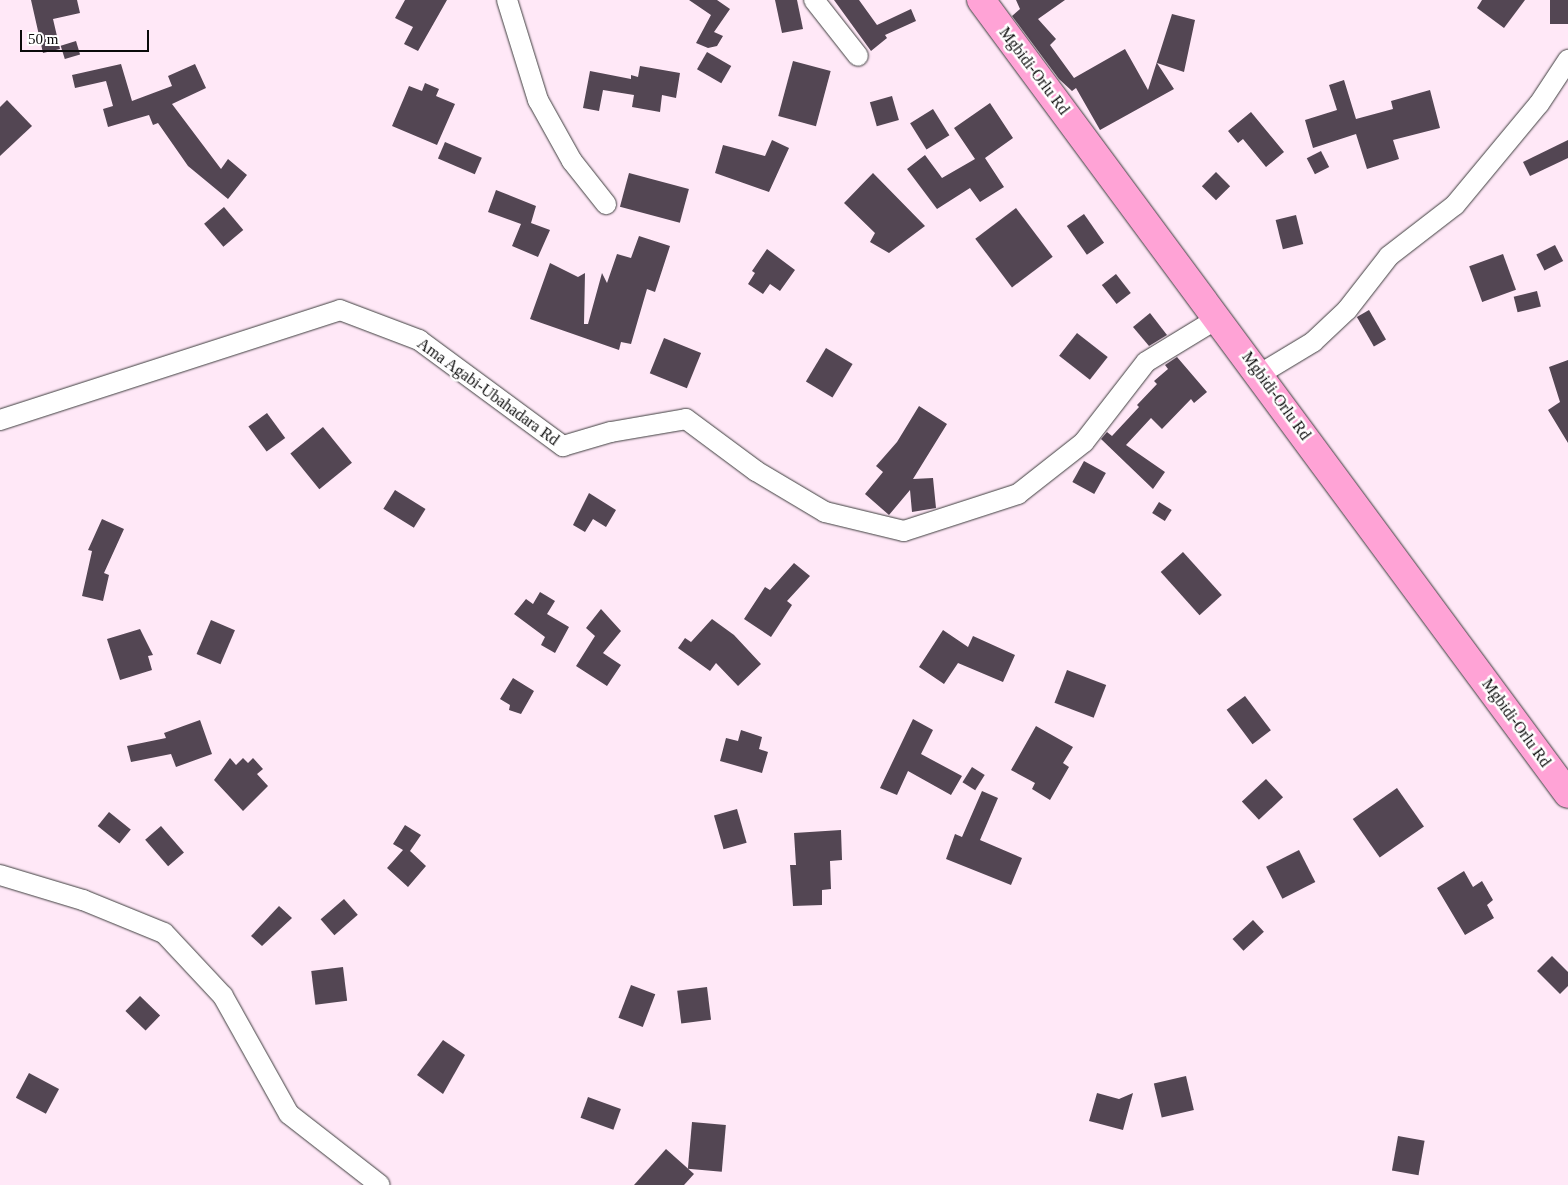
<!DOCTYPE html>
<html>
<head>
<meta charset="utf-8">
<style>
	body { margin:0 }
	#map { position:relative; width:1568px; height:1185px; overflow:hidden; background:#ffe8f7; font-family:Georgia,serif }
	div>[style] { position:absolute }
	.building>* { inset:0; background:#534653; transform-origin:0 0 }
	.roads { filter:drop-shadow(0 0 1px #3d3d3d) drop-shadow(0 0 1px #3d3d3d) }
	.minor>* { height:20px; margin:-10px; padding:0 10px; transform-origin:10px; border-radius:10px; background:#fff }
	.secondary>* { height:28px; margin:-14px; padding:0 14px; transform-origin:14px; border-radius:14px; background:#ffa3d6 }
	span { translate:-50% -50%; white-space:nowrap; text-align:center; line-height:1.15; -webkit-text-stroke:5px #fff; paint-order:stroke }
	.street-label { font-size:16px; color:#0a0a0a }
	.scale { position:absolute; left:20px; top:30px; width:129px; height:22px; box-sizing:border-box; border:2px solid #0a0a0a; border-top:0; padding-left:6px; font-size:15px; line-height:18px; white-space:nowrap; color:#0a0a0a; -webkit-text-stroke:4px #fff; paint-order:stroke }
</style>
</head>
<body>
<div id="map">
	<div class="building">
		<div style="clip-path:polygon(31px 0,77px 0,80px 13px,53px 19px,60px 49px,43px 53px)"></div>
		<div style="clip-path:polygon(405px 0,447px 0,418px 51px,404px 44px,413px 27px,395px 18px)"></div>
		<div style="clip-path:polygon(689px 0,717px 0,730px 9px,714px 32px,723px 36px,717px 46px,708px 48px,696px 43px,711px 15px)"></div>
		<div style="clip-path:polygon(775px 0,797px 0,803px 29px,782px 33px)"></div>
		<div style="clip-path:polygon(834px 0,859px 0,877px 25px,911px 9px,916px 21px,885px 35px,887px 38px,871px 51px)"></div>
		<div style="clip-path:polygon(1016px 0,1065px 0,1038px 19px,1056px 39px,1050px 45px,1074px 78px,1125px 49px,1148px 90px,1172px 14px,1195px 20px,1184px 72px,1157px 63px,1174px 89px,1100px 130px,1076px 88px,1072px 91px,1059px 79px,1012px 16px,1020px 9px)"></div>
		<div style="clip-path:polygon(1482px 0,1525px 0,1504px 28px,1477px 8px)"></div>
		<div style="left:1550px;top:0;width:18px;height:24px"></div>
		<div style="left:76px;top:41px;width:14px;height:16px;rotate:73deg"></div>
		<div style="left:707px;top:52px;width:28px;height:20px;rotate:30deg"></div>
		<div style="left:793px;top:61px;width:39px;height:57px;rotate:15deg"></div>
		<div style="clip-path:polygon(121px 64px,132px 101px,172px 86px,168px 76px,195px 64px,206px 88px,172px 104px,221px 169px,228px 159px,247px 175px,228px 199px,188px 166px,158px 123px,153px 125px,149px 115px,108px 127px,103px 109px,113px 106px,106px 81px,75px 88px,72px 75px)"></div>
		<div style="clip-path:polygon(640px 66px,680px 73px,676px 98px,662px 95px,660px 112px,632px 107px,634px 95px,603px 90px,599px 111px,583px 108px,590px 71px,631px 79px,631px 75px,638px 77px)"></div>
		<div style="clip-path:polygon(1344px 80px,1356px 119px,1393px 109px,1391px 101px,1430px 90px,1440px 128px,1393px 140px,1399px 159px,1367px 169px,1356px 134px,1313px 148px,1305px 120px,1337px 110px,1329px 85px)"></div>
		<div style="clip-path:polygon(425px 83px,439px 89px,436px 96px,455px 104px,437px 145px,392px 126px,409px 86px,422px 91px)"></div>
		<div style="left:892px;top:96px;width:25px;height:23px;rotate:74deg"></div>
		<div style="clip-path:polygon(7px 100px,32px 126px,0 156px,0 107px)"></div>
		<div style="clip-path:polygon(990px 103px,1013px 138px,985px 158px,1004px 187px,980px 202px,970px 188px,937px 209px,907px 169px,925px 155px,942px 178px,975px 159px,954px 128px)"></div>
		<div style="left:933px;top:109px;width:31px;height:27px;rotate:58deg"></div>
		<div style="clip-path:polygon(1251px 112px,1284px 152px,1266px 167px,1243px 139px,1238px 143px,1228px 131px)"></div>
		<div style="clip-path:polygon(772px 140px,789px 148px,769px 192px,715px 173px,723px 145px,765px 156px)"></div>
		<div style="clip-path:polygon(1568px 140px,1568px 158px,1530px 176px,1523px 162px)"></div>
		<div style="left:445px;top:142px;width:40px;height:18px;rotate:23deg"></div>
		<div style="left:1321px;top:151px;width:18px;height:16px;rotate:63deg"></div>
		<div style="left:1216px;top:172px;width:20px;height:20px;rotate:45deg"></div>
		<div style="left:629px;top:173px;width:62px;height:35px;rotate:15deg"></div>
		<div style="clip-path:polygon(873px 173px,925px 226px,889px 253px,870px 242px,875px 233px,844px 203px)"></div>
		<div style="clip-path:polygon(496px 190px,536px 206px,531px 223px,550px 230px,538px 257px,512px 246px,521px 224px,488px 212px)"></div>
		<div style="left:224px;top:207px;width:30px;height:26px;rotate:50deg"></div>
		<div style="left:1016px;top:208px;width:61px;height:51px;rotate:53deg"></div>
		<div style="left:1084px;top:214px;width:35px;height:21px;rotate:55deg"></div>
		<div style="left:1296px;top:215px;width:30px;height:21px;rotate:76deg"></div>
		<div style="clip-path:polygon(639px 236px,670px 246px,655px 292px,647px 289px,631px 344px,621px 342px,619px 350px,530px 319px,550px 263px,578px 277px,585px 273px,584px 324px,588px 324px,602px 273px,607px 283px,617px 254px,631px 258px)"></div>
		<div style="left:1555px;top:245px;width:18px;height:21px;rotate:63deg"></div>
		<div style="clip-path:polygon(767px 249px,795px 270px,780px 291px,770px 284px,763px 294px,748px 284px,755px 273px,752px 271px)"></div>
		<div style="left:1503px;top:254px;width:38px;height:36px;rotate:70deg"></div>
		<div style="left:1116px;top:274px;width:24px;height:18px;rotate:52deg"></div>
		<div style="left:1537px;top:291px;width:16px;height:24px;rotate:76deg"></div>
		<div style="left:1369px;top:310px;width:34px;height:14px;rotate:60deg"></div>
		<div style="clip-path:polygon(1150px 313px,1167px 335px,1149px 346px,1133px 327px)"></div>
		<div style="left:1077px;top:333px;width:39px;height:29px;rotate:38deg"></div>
		<div style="left:664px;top:338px;width:40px;height:38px;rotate:22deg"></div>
		<div style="left:826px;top:348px;width:31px;height:39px;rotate:31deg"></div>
		<div style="clip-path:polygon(1177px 357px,1207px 392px,1194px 403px,1191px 399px,1162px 429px,1151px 418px,1126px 445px,1165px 472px,1153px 489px,1101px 439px,1107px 432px,1112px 436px,1139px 407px,1137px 405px,1157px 384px,1154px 381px,1168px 369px,1165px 365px)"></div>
		<div style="clip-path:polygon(1568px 360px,1568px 443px,1548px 410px,1560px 402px,1549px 367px)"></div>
		<div style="clip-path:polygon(919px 406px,947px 424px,913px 479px,933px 478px,936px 508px,912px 512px,910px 490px,889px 515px,865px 494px,883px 472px,876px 466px,897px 442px)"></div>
		<div style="left:267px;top:413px;width:31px;height:23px;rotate:54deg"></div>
		<div style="left:323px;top:427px;width:46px;height:42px;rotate:51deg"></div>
		<div style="left:1084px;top:461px;width:25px;height:24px;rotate:29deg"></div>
		<div style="left:395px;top:490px;width:36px;height:22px;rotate:32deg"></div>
		<div style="clip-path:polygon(589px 493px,616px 510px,606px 527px,593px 519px,585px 532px,573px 525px)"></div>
		<div style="left:1159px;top:502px;width:15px;height:13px;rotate:32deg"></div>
		<div style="clip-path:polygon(102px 519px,124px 529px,104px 573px,109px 575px,103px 601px,82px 596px,92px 551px,88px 550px)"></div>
		<div style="left:1183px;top:552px;width:58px;height:30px;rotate:48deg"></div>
		<div style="clip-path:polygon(794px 563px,810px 576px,787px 601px,792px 605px,771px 637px,744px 619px,765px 587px,770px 590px)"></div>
		<div style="clip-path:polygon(540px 592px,555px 601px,547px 614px,569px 627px,555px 653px,541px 645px,545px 637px,514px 614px,526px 599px,533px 604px)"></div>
		<div style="clip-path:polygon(601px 609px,621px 631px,603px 653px,621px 665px,607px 686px,576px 666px,595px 636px,586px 628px)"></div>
		<div style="clip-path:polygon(712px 619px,734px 635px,761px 664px,738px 686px,716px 663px,710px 671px,678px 648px,685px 638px,691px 642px)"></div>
		<div style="left:211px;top:620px;width:26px;height:37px;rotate:23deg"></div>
		<div style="clip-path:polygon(140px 629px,153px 655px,148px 656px,152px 670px,120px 680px,107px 639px)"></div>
		<div style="clip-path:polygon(943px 630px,968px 647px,973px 636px,1015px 655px,1003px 682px,958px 663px,944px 684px,919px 667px)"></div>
		<div style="left:1067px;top:670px;width:42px;height:35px;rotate:21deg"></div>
		<div style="clip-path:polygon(513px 678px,534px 691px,521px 714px,509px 710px,510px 705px,500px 699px)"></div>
		<div style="left:1245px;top:696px;width:43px;height:23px;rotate:53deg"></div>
		<div style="clip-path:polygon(913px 719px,933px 730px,921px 754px,962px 776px,951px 795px,908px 771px,897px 795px,880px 788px)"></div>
		<div style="clip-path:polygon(200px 720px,212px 754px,176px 767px,171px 754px,131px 762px,127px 746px,166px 738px,164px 733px)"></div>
		<div style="clip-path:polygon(1036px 726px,1073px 747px,1063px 763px,1069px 767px,1050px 800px,1032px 789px,1035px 783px,1011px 770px)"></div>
		<div style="clip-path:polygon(741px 730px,762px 737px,759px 749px,768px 752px,762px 773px,720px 761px,726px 738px,738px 741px)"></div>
		<div style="clip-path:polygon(230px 758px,236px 765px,243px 758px,248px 763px,253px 758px,263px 769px,257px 774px,268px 786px,243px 811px,214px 780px)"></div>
		<div style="left:972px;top:767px;width:15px;height:18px;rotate:32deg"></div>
		<div style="left:1266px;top:779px;width:25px;height:33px;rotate:47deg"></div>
		<div style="left:1397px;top:788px;width:47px;height:54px;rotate:55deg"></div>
		<div style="clip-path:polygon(982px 791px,998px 798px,980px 840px,1022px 858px,1011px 885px,946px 859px,955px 834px,962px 837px)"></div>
		<div style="left:737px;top:809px;width:35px;height:24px;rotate:74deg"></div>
		<div style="left:109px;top:812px;width:28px;height:18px;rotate:39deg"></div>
		<div style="clip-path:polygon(405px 825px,421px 835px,410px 851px,426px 866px,408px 887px,387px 868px,403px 850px,393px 844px)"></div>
		<div style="left:161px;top:826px;width:35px;height:21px;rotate:49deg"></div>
		<div style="clip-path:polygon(841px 830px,842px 860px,830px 861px,831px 889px,822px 890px,822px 905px,793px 906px,790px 865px,796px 865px,794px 833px)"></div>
		<div style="left:1299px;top:850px;width:36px;height:37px;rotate:63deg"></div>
		<div style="clip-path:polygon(1464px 871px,1473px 887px,1482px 881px,1493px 900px,1487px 905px,1494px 918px,1465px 935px,1437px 888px)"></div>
		<div style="left:344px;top:899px;width:21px;height:31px;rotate:49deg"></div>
		<div style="clip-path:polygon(279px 906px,292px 918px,262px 946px,251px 936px)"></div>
		<div style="left:1253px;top:920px;width:16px;height:28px;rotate:47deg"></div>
		<div style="clip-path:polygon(1552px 956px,1568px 972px,1568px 986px,1560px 994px,1537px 971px)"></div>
		<div style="left:343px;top:967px;width:34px;height:32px;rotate:83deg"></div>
		<div style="left:631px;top:985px;width:26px;height:35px;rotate:21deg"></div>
		<div style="left:707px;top:987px;width:33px;height:30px;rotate:83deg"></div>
		<div style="left:140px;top:996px;width:28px;height:21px;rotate:44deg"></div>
		<div style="clip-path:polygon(443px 1040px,465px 1055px,443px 1094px,417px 1075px)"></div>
		<div style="left:29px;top:1073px;width:34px;height:28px;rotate:28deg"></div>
		<div style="left:1186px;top:1076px;width:35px;height:33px;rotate:77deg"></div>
		<div style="clip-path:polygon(1097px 1093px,1119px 1099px,1133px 1093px,1123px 1130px,1089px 1121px)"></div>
		<div style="left:588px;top:1097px;width:35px;height:22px;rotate:20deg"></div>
		<div style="left:692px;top:1122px;width:34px;height:47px;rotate:5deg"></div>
		<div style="left:1398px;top:1136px;width:27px;height:35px;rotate:10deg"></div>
		<div style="clip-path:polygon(666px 1149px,694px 1174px,684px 1185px,634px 1185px)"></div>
	</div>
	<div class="roads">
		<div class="minor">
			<div style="left:507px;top:0;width:105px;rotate:72.8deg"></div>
			<div style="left:538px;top:100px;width:70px;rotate:60.9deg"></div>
			<div style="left:572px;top:161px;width:55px;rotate:51.7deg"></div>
			<div style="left:814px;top:0;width:71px;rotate:51.8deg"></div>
			<div style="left:1260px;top:374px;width:62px;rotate:-31.1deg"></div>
			<div style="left:1313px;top:342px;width:47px;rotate:-43.3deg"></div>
			<div style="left:1347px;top:310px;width:68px;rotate:-52.1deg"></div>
			<div style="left:1389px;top:256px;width:83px;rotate:-37.7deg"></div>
			<div style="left:1455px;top:205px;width:131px;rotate:-50.3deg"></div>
			<div style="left:1539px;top:104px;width:53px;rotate:-56.6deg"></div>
			<div style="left:0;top:420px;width:357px;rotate:-17.9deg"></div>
			<div style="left:340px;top:310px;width:85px;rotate:20.8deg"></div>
			<div style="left:419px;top:340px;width:179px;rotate:36.4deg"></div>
			<div style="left:563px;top:446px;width:50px;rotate:-16.3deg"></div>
			<div style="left:611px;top:432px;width:76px;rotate:-9.8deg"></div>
			<div style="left:686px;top:419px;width:87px;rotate:36.6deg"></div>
			<div style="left:756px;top:471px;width:80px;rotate:30.7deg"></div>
			<div style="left:825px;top:512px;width:81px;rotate:13.5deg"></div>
			<div style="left:904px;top:531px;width:120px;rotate:-18deg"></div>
			<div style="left:1018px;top:494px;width:84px;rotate:-38.2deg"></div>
			<div style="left:1084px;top:442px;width:101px;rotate:-52.2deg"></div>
			<div style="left:1146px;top:362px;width:84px;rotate:-31.4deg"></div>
			<div style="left:0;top:875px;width:87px;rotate:16.8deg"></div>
			<div style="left:83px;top:900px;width:87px;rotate:22.2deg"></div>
			<div style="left:164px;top:933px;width:86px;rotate:46.9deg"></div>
			<div style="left:223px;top:996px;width:135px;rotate:60.8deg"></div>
			<div style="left:289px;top:1114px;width:115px;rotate:38deg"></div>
		</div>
		<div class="secondary">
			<div style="left:981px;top:0;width:987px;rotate:53.52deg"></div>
		</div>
	</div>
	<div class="street-label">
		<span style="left:1034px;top:71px;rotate:53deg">Mgbidi-Orlu Rd</span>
		<span style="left:488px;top:392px;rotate:36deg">Ama Agabi-Ubahadara Rd</span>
		<span style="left:1276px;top:396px;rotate:54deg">Mgbidi-Orlu Rd</span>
		<span style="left:1516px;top:723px;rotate:54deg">Mgbidi-Orlu Rd</span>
	</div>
	<div class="scale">50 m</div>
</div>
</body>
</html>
